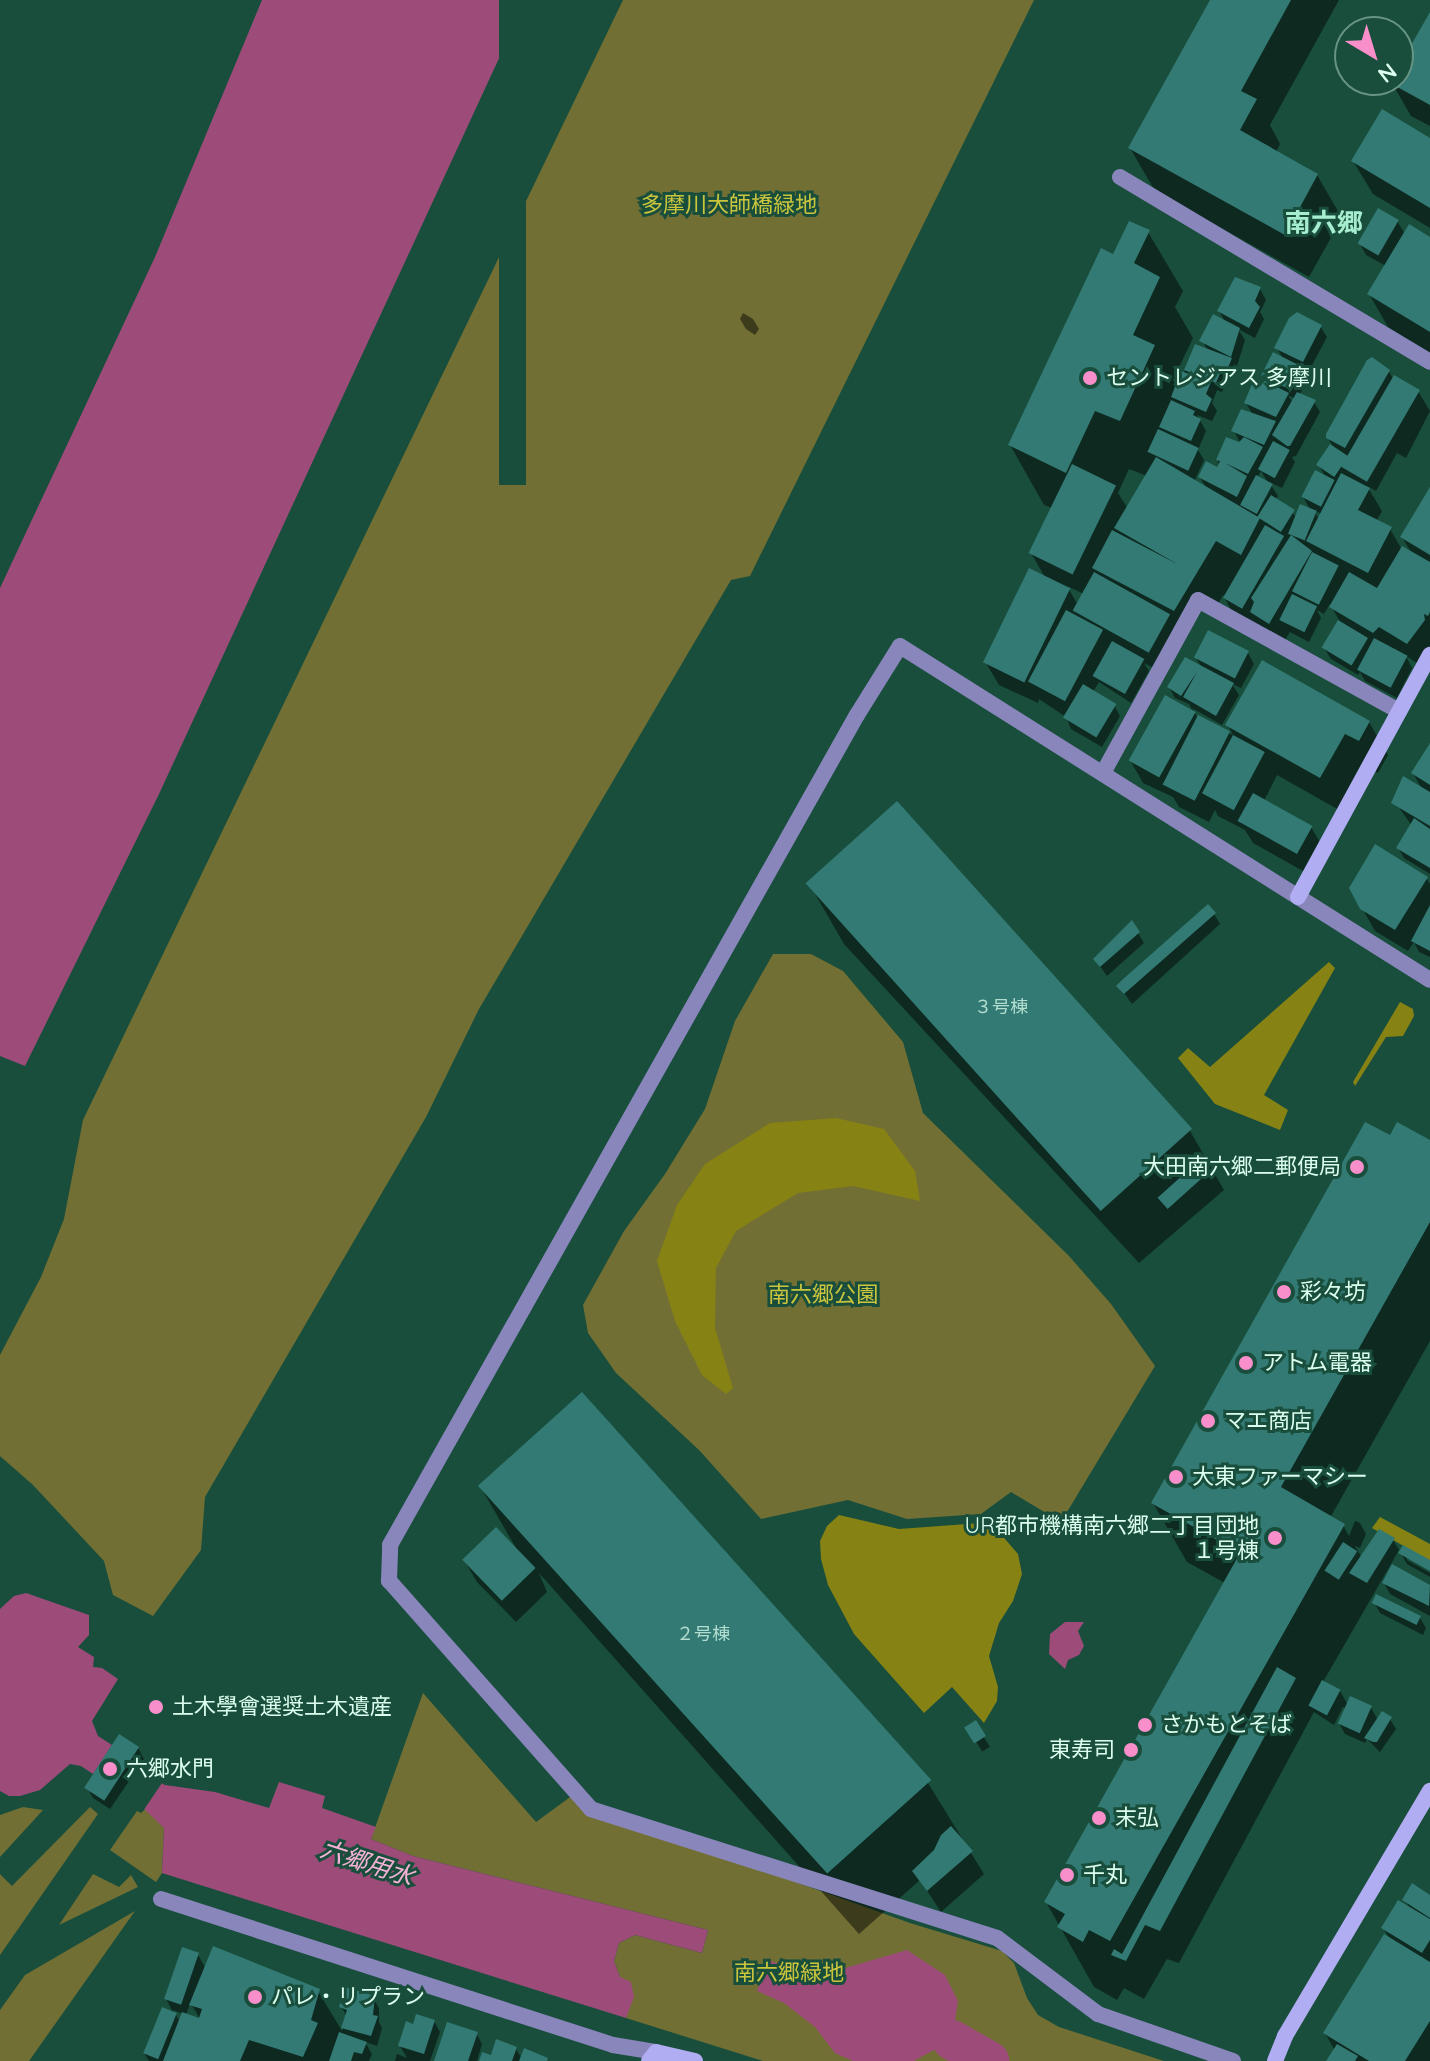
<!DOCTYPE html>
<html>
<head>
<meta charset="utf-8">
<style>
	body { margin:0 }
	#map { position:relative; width:1430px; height:2061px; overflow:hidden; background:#194e3c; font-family:Quicksand,"Noto Sans JP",sans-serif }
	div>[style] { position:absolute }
	.green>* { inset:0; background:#716f34 }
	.forest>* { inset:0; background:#878214 }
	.water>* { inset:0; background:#9d4c7a }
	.pier>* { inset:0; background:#194e3c; transform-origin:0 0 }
	.shadow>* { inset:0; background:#0007; transform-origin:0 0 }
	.canal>* { height:40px; margin:-20px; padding:0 20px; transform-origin:20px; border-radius:20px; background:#9d4c7a }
	.building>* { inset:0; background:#327a73; transform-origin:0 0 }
	.street>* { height:16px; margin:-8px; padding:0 8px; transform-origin:8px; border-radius:8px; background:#8986bc }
	.secondary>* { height:16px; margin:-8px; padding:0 8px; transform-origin:8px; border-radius:8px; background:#b1adf2 }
	.dots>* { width:22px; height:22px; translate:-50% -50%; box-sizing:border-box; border:4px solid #194e3c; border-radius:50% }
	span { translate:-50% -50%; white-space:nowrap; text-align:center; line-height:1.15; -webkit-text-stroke:6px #194e3c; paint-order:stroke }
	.number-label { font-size:18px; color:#b2ddd0 }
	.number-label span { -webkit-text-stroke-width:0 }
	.park-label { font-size:22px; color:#cbc53e }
	.poi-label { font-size:22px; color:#dcfeef }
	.left { translate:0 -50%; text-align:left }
	.right { translate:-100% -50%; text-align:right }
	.water-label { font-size:24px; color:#f7b3d7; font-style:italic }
	.quarter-label { font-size:26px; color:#a7edcf; font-weight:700 }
	.north { position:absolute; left:1334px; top:16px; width:80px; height:80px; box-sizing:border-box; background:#194e3c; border:2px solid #679484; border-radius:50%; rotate:142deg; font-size:22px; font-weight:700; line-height:32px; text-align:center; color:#dcfeef }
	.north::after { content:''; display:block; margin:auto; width:28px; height:36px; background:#f98fca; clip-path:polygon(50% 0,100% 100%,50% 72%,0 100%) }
</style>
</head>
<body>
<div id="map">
	<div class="green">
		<div style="clip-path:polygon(623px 0,1034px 0,750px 576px,731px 580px,479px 1009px,426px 1117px,205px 1497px,201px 1550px,153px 1616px,113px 1595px,104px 1561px,33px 1485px,0 1456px,0 1355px,41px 1277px,64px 1219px,83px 1120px)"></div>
		<div style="clip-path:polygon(773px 954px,811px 954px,843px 971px,903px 1042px,923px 1113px,1069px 1256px,1111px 1304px,1155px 1366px,1061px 1522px,1011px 1492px,981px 1514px,907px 1519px,848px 1500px,761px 1519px,699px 1450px,616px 1373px,588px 1333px,583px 1305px,624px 1231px,665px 1174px,705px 1109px,735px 1021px)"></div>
		<div style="clip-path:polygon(423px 1693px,536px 1822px,577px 1792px,592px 1809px,910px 1923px,1002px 1951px,1014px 1963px,1027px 1998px,1038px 2015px,1059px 2027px,1164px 2061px,763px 2061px,626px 2018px,630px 2003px,614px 1961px,619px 1943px,635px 1935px,702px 1953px,708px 1930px,413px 1856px,371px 1839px)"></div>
		<div style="clip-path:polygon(23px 1807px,43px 1810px,0 1857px,0 1815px)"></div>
		<div style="clip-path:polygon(90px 1807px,98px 1814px,0 1955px,0 1874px,12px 1886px)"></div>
		<div style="clip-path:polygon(146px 1808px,164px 1828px,162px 1873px,156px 1882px,110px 1850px,137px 1811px,141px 1813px)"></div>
		<div style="clip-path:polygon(93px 1874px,119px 1887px,131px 1875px,138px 1887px,59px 1925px)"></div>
		<div style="clip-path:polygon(135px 1911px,29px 2061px,0 2061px,0 2010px,25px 1975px)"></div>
	</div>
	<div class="forest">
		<div style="clip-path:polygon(1329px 962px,1335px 968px,1264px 1095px,1288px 1110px,1280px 1130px,1215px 1104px,1178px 1058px,1188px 1048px,1210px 1067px)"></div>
		<div style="clip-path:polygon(1400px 1002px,1413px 1009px,1414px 1016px,1403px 1036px,1386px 1037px,1355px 1086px,1353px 1082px)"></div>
		<div style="clip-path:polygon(836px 1118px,884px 1129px,915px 1171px,920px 1201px,853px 1186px,798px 1193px,736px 1231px,716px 1268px,715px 1328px,733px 1388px,726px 1394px,702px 1375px,675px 1321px,657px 1261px,677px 1205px,705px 1164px,770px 1123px)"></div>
		<div style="clip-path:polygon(839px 1515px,899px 1529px,981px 1523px,999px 1532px,1018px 1554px,1022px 1574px,1013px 1601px,999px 1623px,989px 1656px,998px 1687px,997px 1701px,984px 1723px,952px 1687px,924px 1713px,854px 1634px,828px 1585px,821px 1559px,820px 1541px,827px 1526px)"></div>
		<div style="clip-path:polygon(1380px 1517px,1430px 1544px,1430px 1561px,1372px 1528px)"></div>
	</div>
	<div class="water">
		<div style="clip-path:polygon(262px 0,526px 0,159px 794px,25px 1066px,0 1056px,0 588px,155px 257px)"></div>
		<div style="clip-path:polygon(26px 1593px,89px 1615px,89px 1635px,78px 1647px,94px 1657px,93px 1667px,102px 1668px,118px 1679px,92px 1721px,98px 1736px,112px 1745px,93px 1774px,81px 1766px,70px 1764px,40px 1790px,20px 1796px,9px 1796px,0 1791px,0 1609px,14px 1596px)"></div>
		<div style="clip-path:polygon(1065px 1622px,1084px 1622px,1078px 1631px,1084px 1646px,1079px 1655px,1068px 1660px,1065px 1669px,1049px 1654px,1050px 1634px)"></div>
		<div style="clip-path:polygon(127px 1765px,165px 1785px,215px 1792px,269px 1808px,279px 1782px,325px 1796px,322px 1808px,376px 1827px,371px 1839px,413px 1856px,708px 1930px,702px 1953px,635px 1935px,619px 1943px,614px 1961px,620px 1977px,631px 1982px,634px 1997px,626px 2018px,162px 1873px,164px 1828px,116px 1782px)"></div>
		<div style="clip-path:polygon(907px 1950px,945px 1975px,958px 2001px,952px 2040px,914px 2061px,853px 2061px,835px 2053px,815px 2027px,784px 2003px,757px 1991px,768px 1960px,806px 1974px,828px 1973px)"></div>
	</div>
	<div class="pier">
		<div style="left:499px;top:0;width:27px;height:485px"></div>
		<div style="clip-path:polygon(130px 1761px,164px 1780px,143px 1811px,114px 1785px)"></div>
	</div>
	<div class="shadow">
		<div style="clip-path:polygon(1212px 0,1339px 0,1270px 125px,1280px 144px,1276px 152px,1317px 175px,1342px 218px,1309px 277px,1155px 191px,1130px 148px)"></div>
		<div style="clip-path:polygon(1430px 16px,1430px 126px,1411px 116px,1392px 83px,1398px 80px,1398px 72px)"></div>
		<div style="clip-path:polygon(1430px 140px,1430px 228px,1373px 194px,1353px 161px)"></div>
		<div style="clip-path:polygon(1397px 221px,1405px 234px,1430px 239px,1430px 353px,1388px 327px,1369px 294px,1386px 266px,1366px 255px,1360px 244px)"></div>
		<div style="clip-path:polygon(evenodd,1148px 232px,1183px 291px,1175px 307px,1193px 338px,1173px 380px,1177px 387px,1196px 346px,1208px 351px,1202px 340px,1226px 323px,1219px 311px,1260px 289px,1266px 300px,1260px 312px,1264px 319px,1255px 338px,1238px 329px,1245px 340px,1237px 366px,1233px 364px,1237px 370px,1234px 378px,1227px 379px,1222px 392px,1217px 390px,1212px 403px,1217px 411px,1212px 421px,1197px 415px,1206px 431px,1198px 450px,1204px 460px,1194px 482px,1207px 490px,1199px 475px,1218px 469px,1218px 459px,1242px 446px,1234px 431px,1253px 415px,1246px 403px,1267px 382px,1263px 374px,1283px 359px,1277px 348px,1320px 326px,1327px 337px,1309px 371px,1300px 367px,1307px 379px,1300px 394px,1314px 402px,1320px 412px,1296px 456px,1292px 457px,1295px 462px,1282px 488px,1269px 482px,1278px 496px,1275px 500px,1296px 516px,1311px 511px,1303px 497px,1326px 478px,1319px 465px,1332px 445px,1328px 438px,1389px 372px,1394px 380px,1418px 391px,1430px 411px,1406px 458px,1397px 453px,1376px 491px,1367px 486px,1382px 511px,1376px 522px,1390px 529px,1401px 548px,1412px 554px,1402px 537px,1430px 491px,1430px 650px,1420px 665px,1406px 656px,1412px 668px,1397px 698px,1365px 681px,1360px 672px,1358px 675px,1331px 659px,1324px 648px,1340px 622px,1330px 604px,1324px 614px,1317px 610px,1321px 618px,1309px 642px,1290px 632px,1282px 645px,1265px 634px,1259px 624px,1255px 629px,1236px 619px,1223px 595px,1217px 606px,1204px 599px,1187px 632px,1174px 626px,1181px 637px,1161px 672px,1144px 663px,1149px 671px,1131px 703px,1099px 682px,1093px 692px,1114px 705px,1120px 716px,1102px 747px,1071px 729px,1066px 717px,1039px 699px,1038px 703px,999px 685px,986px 663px,1046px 579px,1031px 553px,1052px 508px,1044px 505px,1010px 445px,1114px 257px,1148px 232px,1288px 395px,1297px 400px,1294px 405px,1288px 395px,1148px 232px,1129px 469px,1147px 476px,1128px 509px,1118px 493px,1129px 469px,1148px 232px,1261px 471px,1264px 476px,1269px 484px,1257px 478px,1261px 471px,1148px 232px,1313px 510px,1322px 514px,1319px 520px,1317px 516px,1313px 510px,1148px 232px,1067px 586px,1084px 594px,1078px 605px,1067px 586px)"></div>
		<div style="clip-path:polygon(743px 313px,753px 319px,759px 329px,755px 335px,746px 329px,740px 319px)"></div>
		<div style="clip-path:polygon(1248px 653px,1254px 664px,1241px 688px,1232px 684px,1239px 695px,1222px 725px,1192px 708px,1197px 717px,1233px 735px,1228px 725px,1369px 722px,1388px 755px,1378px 773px,1364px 766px,1339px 810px,1277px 775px,1264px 801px,1311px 827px,1324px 849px,1310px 875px,1253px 843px,1245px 830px,1218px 816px,1215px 810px,1209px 822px,1179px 807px,1173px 797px,1143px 783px,1130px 760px,1194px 713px,1189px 704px,1175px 698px,1169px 687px,1202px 668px,1196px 658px)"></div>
		<div style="clip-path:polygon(1430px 749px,1430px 874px,1404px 858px,1398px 848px,1412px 826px,1393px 799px,1404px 779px,1423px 791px,1413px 773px)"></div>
		<div style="clip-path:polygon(1427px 879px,1430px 884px,1430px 957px,1419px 952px,1414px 942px,1408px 951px,1375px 931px,1362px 908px)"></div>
		<div style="clip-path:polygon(810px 885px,1190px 1131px,1224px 1190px,1139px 1263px,844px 944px)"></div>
		<div style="clip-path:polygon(1214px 914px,1220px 924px,1132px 1004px,1119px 986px)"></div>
		<div style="clip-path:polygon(1132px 923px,1144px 943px,1107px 976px,1095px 959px)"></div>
		<div style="clip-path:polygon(1391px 1138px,1430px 1143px,1430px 1341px,1330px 1518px,1343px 1525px,1349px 1536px,1355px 1521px,1360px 1523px,1366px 1534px,1360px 1548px,1355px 1546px,1362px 1558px,1393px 1540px,1401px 1553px,1430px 1562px,1430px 1569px,1407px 1556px,1407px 1560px,1430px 1573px,1430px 1577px,1407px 1564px,1399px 1550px,1323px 1682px,1340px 1691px,1348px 1705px,1371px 1708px,1378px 1720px,1390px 1719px,1396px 1729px,1380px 1752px,1367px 1739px,1365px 1743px,1345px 1734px,1339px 1723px,1346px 1709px,1343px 1707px,1334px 1725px,1314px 1712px,1179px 1963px,1167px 1959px,1144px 1999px,1124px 1988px,1117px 2000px,1094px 1987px,1046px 1902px,1225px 1583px,1187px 1562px,1153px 1503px)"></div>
		<div style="clip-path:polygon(582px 1394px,928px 1783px,984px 1874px,941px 1912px,920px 1880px,859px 1934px,539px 1573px,547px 1592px,516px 1622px,477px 1582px,464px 1560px,516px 1548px,480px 1486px)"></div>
		<div style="clip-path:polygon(1393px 1567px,1430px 1587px,1430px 1616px,1390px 1594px,1384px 1583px)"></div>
		<div style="clip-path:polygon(1374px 1602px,1420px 1618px,1426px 1628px,1423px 1635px,1380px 1613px)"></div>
		<div style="left:975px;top:1723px;width:28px;height:9px;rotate:58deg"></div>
		<div style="clip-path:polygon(138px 1748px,144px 1759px,110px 1809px,93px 1798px,87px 1787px)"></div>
		<div style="clip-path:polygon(1430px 1897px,1430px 2061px,1330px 2061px,1335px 2051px,1325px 2033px,1390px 1939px,1383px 1928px,1411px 1910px,1405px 1900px)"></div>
		<div style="clip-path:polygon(evenodd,198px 1955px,206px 1969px,318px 1991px,342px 2031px,347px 2017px,341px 2006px,373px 1998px,379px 2008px,379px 2022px,382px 2028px,377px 2046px,365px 2042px,372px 2054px,369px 2061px,149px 2061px,144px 2053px,174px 2014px,166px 1999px,198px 1955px,190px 2003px,196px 2012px,201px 2021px,186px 2015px,190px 2003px,198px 1955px,173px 2010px,184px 2014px,180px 2022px,173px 2010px)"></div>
		<div style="clip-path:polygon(434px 2021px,440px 2032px,430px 2061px,395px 2061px,397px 2054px,407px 2058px,400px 2046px,414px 2026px)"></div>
		<div style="clip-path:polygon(476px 2033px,482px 2044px,477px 2061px,436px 2061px)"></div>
		<div style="clip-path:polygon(516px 2049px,522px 2059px,547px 2061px,481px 2061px)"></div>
	</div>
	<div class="canal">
		<div style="left:952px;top:2040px;width:43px;rotate:29.6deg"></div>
	</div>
	<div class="building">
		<div style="clip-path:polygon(1210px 0,1291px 0,1241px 91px,1257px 99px,1240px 130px,1318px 174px,1285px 235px,1128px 148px)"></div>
		<div style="clip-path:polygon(1430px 12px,1430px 105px,1390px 83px,1398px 80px,1398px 68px)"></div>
		<div style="clip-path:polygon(1382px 109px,1430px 138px,1430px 208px,1351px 161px)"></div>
		<div style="left:1378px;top:208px;width:24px;height:41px;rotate:30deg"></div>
		<div style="clip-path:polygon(1129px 221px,1150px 230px,1134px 263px,1160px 277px,1133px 335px,1155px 345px,1120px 421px,1095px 411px,1066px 473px,1008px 445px,1101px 248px,1113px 254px)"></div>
		<div style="clip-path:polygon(1409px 224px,1430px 237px,1430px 332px,1367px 294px)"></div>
		<div style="clip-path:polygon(1235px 277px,1261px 287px,1255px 301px,1260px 307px,1249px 328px,1217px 311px)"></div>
		<div style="clip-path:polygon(1297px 312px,1322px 325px,1303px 362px,1274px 348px,1289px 318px)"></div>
		<div style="clip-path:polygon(1213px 314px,1240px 328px,1231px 357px,1199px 341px)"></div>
		<div style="clip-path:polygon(1195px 344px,1232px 358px,1228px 368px,1222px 369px,1216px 383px,1184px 370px)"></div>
		<div style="left:1273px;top:352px;width:34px;height:26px;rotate:27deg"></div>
		<div style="clip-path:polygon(1372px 357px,1390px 370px,1345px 448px,1326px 438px,1326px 434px,1367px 360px)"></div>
		<div style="clip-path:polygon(1181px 371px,1211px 382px,1206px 394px,1212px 399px,1206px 412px,1171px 397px)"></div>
		<div style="left:1394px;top:375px;width:30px;height:106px;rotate:30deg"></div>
		<div style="clip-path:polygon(1265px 381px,1289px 393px,1276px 417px,1244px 403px,1252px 384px,1259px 387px)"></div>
		<div style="clip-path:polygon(1297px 392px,1316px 400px,1290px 446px,1287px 446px,1272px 435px)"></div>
		<div style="clip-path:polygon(1171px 400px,1195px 411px,1193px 415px,1201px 419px,1191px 441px,1159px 427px)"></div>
		<div style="clip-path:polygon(1241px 409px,1276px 421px,1264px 445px,1231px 431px)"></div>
		<div style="left:1158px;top:429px;width:45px;height:25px;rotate:25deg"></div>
		<div style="clip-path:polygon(1226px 437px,1239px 442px,1244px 437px,1263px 447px,1248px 474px,1225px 463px,1247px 476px,1237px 497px,1198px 477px,1206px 461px,1217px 467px,1220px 461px,1216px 460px)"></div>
		<div style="left:1273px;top:441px;width:19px;height:32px;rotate:28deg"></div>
		<div style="left:1330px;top:444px;width:22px;height:25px;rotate:34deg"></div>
		<div style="clip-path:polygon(1156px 457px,1260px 518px,1241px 555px,1216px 541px,1174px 611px,1092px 568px,1112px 530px,1179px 565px,1114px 528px)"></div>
		<div style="left:1072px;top:464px;width:49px;height:99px;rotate:26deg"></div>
		<div style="left:1315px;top:470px;width:22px;height:30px;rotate:27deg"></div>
		<div style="clip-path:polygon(1341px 473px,1370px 488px,1358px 510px,1392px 527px,1368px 573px,1306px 541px)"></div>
		<div style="left:1256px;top:475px;width:19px;height:34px;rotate:28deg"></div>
		<div style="clip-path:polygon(1430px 487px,1430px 555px,1400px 537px)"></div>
		<div style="left:1271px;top:495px;width:28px;height:26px;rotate:32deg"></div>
		<div style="left:1300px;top:504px;width:18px;height:32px;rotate:22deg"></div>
		<div style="left:1265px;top:525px;width:22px;height:84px;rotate:30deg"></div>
		<div style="clip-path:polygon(1291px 535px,1312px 551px,1269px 624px,1250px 612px,1254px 602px,1251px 598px)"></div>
		<div style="clip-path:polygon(1402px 546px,1430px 562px,1430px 612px,1428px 616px,1424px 614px,1425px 620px,1407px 644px,1379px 627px,1373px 633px,1329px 607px,1349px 572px,1377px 588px)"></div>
		<div style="left:1312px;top:552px;width:30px;height:44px;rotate:27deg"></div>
		<div style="left:1029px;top:568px;width:46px;height:105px;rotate:26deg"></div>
		<div style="left:1094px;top:572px;width:87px;height:44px;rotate:29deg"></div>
		<div style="left:1292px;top:594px;width:28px;height:29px;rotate:26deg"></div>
		<div style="left:1066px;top:610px;width:42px;height:81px;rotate:28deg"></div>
		<div style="left:1338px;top:620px;width:35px;height:32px;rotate:31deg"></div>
		<div style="left:1208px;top:630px;width:46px;height:31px;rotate:27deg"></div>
		<div style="left:1374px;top:638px;width:38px;height:36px;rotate:28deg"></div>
		<div style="left:1112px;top:641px;width:37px;height:40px;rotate:29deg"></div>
		<div style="clip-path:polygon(1185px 657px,1234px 683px,1216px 716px,1183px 697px,1197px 672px,1181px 696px,1167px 687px)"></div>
		<div style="clip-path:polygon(1262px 660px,1370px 721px,1359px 741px,1345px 734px,1320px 778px,1225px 725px)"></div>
		<div style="left:1083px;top:684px;width:39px;height:39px;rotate:31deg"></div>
		<div style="left:1165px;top:695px;width:35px;height:75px;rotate:29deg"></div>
		<div style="left:1198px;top:715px;width:36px;height:78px;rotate:27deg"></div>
		<div style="left:1233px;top:735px;width:36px;height:66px;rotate:28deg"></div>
		<div style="clip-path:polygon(1430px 743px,1430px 785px,1411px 773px)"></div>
		<div style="clip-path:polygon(1403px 776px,1430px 792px,1430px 826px,1391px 803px)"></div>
		<div style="left:1253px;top:793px;width:68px;height:32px;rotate:29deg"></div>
		<div style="left:897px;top:801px;width:441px;height:123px;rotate:48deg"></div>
		<div style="clip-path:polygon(1414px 818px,1430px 829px,1430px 868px,1396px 848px)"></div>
		<div style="clip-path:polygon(1375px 844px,1428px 877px,1395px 930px,1360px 909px,1349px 888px)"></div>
		<div style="clip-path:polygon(1208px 904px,1216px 913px,1124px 994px,1116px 986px,1122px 980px)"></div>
		<div style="clip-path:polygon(1430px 905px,1430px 951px,1411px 941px)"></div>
		<div style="clip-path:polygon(1132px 920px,1140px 932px,1100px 967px,1093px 959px)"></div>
		<div style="clip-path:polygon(1365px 1122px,1390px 1135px,1397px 1122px,1430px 1140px,1430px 1222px,1281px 1487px,1345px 1524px,1110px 1941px,1089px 1930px,1083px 1942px,1057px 1927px,1065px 1914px,1044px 1902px,1240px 1553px,1151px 1503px)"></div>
		<div style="left:1194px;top:1165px;width:15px;height:49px;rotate:48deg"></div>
		<div style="left:582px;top:1392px;width:522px;height:140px;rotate:48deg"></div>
		<div style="left:496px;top:1527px;width:57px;height:47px;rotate:46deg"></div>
		<div style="clip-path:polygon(1379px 1529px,1395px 1538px,1367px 1583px,1349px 1573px)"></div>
		<div style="left:1343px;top:1542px;width:17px;height:34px;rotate:33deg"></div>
		<div style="clip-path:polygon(1403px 1545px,1430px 1560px,1430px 1571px,1398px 1553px)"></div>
		<div style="clip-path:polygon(1392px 1564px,1430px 1585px,1429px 1606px,1382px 1583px)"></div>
		<div style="left:1376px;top:1594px;width:50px;height:10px;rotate:26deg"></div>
		<div style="clip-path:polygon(1277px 1667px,1296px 1678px,1160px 1931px,1145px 1925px,1126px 1961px,1111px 1955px,1114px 1949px,1122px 1954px)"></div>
		<div style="left:1322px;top:1680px;width:21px;height:29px;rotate:28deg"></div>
		<div style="left:1350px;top:1696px;width:24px;height:30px;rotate:24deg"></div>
		<div style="clip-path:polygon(1382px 1711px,1392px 1717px,1377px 1742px,1373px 1742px,1364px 1738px)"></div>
		<div style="left:976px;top:1720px;width:19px;height:14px;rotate:58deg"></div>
		<div style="left:119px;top:1734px;width:24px;height:64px;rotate:33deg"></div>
		<div style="clip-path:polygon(951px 1826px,973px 1851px,927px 1891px,912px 1871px,934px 1850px,941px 1835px)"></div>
		<div style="clip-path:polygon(1412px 1883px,1430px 1895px,1430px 1918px,1402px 1900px)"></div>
		<div style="clip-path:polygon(1398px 1900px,1430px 1919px,1430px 1940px,1422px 1953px,1381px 1928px)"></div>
		<div style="clip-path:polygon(1384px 1934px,1430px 1962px,1430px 2021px,1405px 2061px,1369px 2061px,1323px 2033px)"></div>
		<div style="clip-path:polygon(213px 1946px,320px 1989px,311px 2020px,318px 2023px,303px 2057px,249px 2040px,240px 2061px,163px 2061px,182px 2012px,199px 2018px,202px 2009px,189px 2005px)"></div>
		<div style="left:182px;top:1947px;width:18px;height:55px;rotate:19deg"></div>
		<div style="clip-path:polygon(345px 1987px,375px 1996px,373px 2015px,378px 2016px,371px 2036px,341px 2028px,347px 2010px,339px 2007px)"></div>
		<div style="left:162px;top:2007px;width:16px;height:50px;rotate:22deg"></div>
		<div style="clip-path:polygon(416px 2014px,435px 2020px,424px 2054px,398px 2046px,406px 2021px,413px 2024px)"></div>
		<div style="clip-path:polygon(447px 2022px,478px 2032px,468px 2061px,434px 2061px)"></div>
		<div style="clip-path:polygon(339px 2032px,367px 2042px,362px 2054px,354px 2052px,351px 2061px,329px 2061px)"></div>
		<div style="clip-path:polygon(496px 2039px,517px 2047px,512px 2061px,479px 2061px,482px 2052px,491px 2055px)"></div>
		<div style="clip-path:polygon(1337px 2044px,1358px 2056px,1355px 2061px,1326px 2061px)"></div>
		<div style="clip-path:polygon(524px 2048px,548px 2058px,547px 2061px,519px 2061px)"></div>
	</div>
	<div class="street">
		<div style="left:1120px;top:177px;width:361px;rotate:30.8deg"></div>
		<div style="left:1103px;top:773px;width:197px;rotate:-61.2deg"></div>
		<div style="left:1198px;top:600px;width:230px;rotate:28.9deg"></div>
		<div style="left:161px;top:1899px;width:475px;rotate:17.9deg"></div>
		<div style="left:613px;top:2045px;width:44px;rotate:9.2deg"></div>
		<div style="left:1233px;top:2061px;width:143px;rotate:-160.8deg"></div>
		<div style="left:1098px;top:2014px;width:126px;rotate:-143deg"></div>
		<div style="left:997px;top:1938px;width:426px;rotate:-162.4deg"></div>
		<div style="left:591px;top:1809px;width:305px;rotate:-131.5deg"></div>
		<div style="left:389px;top:1581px;width:36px;rotate:-88deg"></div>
		<div style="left:390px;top:1545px;width:952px;rotate:-60.64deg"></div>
		<div style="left:857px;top:715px;width:81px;rotate:-58.1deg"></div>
		<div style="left:900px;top:646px;width:626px;rotate:32.22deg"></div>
	</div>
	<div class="secondary">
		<div style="left:1298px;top:897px;width:276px;rotate:-61.4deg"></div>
		<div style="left:649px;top:2061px;width:11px;rotate:-52deg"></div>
		<div style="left:656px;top:2052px;width:40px;rotate:13deg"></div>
		<div style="left:1275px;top:2061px;width:27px;rotate:-68deg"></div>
		<div style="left:1285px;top:2036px;width:285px;rotate:-59.4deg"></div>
	</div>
	<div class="dots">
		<div style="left:1090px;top:378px;background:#f98fca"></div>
		<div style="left:1357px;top:1167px;background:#f98fca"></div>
		<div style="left:1284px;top:1292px;background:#f98fca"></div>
		<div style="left:1246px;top:1363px;background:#f98fca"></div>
		<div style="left:1208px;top:1421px;background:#f98fca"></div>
		<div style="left:1176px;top:1477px;background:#f98fca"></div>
		<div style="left:1275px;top:1538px;background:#f98fca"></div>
		<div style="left:156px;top:1707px;background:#f98fca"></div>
		<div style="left:1145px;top:1725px;background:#f98fca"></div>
		<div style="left:1131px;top:1750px;background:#f98fca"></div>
		<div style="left:110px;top:1769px;background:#f98fca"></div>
		<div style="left:1099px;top:1818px;background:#f98fca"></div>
		<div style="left:1067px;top:1875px;background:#f98fca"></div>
		<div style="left:255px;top:1997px;background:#f98fca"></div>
	</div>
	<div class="number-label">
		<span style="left:1001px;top:1007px">３号棟</span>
		<span style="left:703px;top:1634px">２号棟</span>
	</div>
	<div class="park-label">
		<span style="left:729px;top:205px">多摩川大師橋緑地</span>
		<span style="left:823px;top:1295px">南六郷公園</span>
		<span style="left:789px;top:1973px">南六郷緑地</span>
	</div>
	<div class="poi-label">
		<span class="left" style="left:1106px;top:378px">セントレジアス 多摩川</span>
		<span class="right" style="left:1341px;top:1167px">大田南六郷二郵便局</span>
		<span class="left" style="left:1300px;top:1292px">彩々坊</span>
		<span class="left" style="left:1262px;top:1363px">アトム電器</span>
		<span class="left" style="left:1224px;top:1421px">マエ商店</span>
		<span class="left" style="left:1192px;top:1477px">大東ファーマシー</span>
		<span class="right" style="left:1259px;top:1538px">UR都市機構南六郷二丁目団地<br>１号棟</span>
		<span class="left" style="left:172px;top:1707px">土木學會選奨土木遺産</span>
		<span class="left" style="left:1161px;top:1725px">さかもとそば</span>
		<span class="right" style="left:1115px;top:1750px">東寿司</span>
		<span class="left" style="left:126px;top:1769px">六郷水門</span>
		<span class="left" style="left:1115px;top:1818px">末弘</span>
		<span class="left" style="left:1083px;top:1875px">千丸</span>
		<span class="left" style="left:271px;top:1997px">パレ・リプラン</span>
	</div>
	<div class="water-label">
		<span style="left:367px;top:1863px;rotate:18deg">六郷用水</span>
	</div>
	<div class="quarter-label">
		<span style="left:1324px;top:223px">南六郷</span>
	</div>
	<div class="north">N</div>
</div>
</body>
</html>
